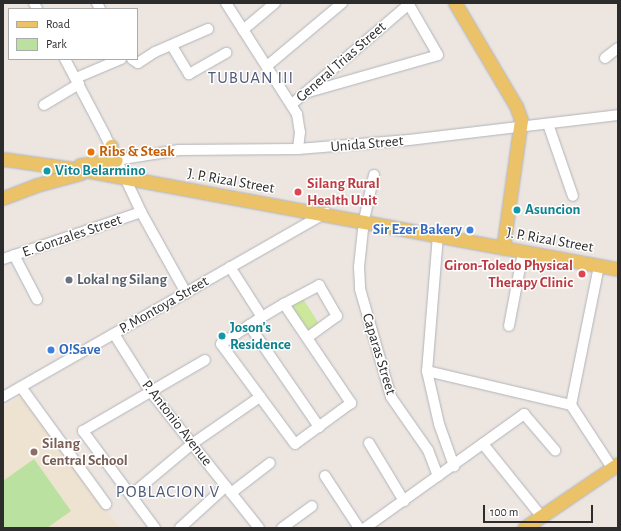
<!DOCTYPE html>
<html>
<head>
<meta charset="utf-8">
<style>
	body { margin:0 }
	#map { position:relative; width:621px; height:531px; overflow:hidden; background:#ede6e0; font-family:"Alegreya Sans",sans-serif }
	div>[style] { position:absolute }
	.education>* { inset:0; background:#eee2d0 }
	.green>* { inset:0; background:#bae19f }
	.pitch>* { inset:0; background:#cde79b; transform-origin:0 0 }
	.roads { filter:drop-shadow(0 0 1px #b0b3bc) drop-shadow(0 0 1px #b0b3bc) }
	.minor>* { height:10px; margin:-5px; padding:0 5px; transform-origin:5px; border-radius:5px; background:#fff }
	.major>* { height:13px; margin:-6.5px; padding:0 6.5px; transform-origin:6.5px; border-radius:6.5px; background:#ebc267 }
	.dots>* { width:11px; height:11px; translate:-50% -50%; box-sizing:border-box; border:2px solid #fff; border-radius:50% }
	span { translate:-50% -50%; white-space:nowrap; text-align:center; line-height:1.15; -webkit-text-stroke:3px #fff; paint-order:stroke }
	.street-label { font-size:15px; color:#2c2c2c }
	.food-label { font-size:15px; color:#c56008; font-weight:700 }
	.left { translate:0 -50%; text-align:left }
	.culture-label { font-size:15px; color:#0d838f; font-weight:700 }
	.health-label { font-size:15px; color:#be3a42; font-weight:700 }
	.right { translate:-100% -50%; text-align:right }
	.shop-label { font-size:15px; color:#366cbe; font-weight:700 }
	.worship-label { font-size:15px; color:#5b616d; font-weight:700 }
	.education-label { font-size:15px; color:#785e54; font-weight:700 }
	.quarter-label { font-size:17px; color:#4e5a7b; letter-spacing:1px }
	.frame { position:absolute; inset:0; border:4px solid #2c2c2c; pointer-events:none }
	.legend { position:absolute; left:8px; top:8px; width:130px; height:52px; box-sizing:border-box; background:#fff; border:1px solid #ababab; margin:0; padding:5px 7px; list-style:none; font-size:12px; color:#2c2c2c }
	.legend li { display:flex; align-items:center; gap:8px; height:20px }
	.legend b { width:20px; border:1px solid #ababab }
	.scale { position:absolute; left:483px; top:505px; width:110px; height:18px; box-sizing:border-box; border:2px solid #2c2c2c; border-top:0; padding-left:5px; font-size:12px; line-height:14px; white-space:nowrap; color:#2c2c2c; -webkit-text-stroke:3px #fff; paint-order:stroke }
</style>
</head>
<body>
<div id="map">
	<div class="education">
		<div style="clip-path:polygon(24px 394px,96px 497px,120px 528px,3px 528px,3px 407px)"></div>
	</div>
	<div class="green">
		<div style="clip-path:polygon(34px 459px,71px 511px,47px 528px,3px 528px,3px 481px)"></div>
	</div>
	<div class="pitch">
		<div style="left:303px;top:299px;width:31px;height:15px;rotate:57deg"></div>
	</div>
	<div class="roads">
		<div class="minor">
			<div style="left:34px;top:3px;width:7px;rotate:63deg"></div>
			<div style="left:97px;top:3px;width:7px;rotate:63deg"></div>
			<div style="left:226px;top:3px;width:132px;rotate:57.4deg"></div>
			<div style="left:297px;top:114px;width:18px;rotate:81deg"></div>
			<div style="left:300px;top:132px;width:17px;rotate:97deg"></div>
			<div style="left:243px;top:30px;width:42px;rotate:-40.2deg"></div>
			<div style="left:172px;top:46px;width:33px;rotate:59deg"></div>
			<div style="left:189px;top:74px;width:43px;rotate:-29.6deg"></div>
			<div style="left:605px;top:58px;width:16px;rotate:-38deg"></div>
			<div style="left:65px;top:59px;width:86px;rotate:62.2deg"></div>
			<div style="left:105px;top:135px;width:85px;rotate:64.9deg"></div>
			<div style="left:141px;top:212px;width:93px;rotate:60.9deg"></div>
			<div style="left:132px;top:59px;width:7px;rotate:34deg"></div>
			<div style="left:138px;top:63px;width:20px;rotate:-33deg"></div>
			<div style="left:155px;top:52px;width:58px;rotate:-23.5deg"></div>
			<div style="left:267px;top:66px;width:98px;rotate:-40deg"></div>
			<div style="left:76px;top:78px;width:49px;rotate:-22.9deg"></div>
			<div style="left:305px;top:93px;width:138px;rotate:-15.9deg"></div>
			<div style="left:438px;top:55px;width:60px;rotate:-120deg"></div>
			<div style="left:292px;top:104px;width:154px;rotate:-40.5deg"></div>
			<div style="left:44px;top:105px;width:41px;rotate:-31deg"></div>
			<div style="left:548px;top:124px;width:76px;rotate:70.9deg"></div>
			<div style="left:116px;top:160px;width:64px;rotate:-9deg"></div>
			<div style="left:179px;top:150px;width:119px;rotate:-0.5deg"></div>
			<div style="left:298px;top:149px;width:111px;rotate:-4.6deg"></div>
			<div style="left:409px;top:140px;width:210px;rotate:-6.8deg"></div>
			<div style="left:374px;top:175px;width:46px;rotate:102.5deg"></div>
			<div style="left:364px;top:220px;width:47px;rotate:96.1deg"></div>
			<div style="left:359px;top:267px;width:22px;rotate:87deg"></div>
			<div style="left:360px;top:289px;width:112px;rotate:74deg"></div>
			<div style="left:391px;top:397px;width:65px;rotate:55.1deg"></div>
			<div style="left:428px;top:450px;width:28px;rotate:69deg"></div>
			<div style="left:438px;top:235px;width:136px;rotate:94.6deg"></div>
			<div style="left:427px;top:371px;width:54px;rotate:77.2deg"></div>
			<div style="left:439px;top:424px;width:45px;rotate:70.3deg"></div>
			<div style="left:14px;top:255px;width:50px;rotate:62.4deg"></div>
			<div style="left:3px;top:259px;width:146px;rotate:-18.8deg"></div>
			<div style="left:230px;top:267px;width:59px;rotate:57.4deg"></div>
			<div style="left:284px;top:304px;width:120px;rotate:55.9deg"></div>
			<div style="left:351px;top:403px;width:69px;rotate:143.8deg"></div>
			<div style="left:295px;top:444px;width:124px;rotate:-126.5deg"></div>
			<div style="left:221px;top:344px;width:49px;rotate:-33.4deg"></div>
			<div style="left:262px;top:317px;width:26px;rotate:-31deg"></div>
			<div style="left:284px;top:304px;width:40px;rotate:-28deg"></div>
			<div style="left:319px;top:285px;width:36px;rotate:60deg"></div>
			<div style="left:337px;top:316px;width:37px;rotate:144deg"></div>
			<div style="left:249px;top:325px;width:124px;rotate:55.5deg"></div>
			<div style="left:509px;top:326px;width:75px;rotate:-79.3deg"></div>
			<div style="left:114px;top:334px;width:67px;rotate:57.7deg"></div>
			<div style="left:150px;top:391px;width:175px;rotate:51.5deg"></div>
			<div style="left:427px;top:371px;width:148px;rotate:13.3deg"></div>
			<div style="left:21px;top:387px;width:145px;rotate:54deg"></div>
			<div style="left:3px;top:397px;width:372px;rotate:-29.7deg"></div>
			<div style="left:571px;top:405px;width:142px;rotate:-78.6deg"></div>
			<div style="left:571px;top:405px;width:75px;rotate:56.9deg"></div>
			<div style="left:369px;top:443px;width:68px;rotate:58.9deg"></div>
			<div style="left:483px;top:444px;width:92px;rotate:51.1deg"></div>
			<div style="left:325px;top:476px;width:62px;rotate:56.8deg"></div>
			<div style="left:231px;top:493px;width:49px;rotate:-37.6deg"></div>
			<div style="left:131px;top:495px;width:80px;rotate:-39.9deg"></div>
			<div style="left:192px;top:444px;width:83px;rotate:-34.7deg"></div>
			<div style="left:155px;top:528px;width:121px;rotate:-126.6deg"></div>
			<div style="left:83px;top:431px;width:141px;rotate:-30.2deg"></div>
			<div style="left:180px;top:528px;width:62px;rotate:-42.4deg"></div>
			<div style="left:282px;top:528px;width:37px;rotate:-36deg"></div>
			<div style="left:365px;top:528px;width:196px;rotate:-35.6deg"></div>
			<div style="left:524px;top:414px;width:48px;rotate:49.3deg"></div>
		</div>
		<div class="major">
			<div style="left:455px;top:3px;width:120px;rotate:59.4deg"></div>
			<div style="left:516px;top:106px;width:15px;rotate:70deg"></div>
			<div style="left:521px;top:120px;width:129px;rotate:98deg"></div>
			<div style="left:3px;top:159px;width:87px;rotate:7.9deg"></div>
			<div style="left:89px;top:171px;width:538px;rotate:10.5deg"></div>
			<div style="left:105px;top:163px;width:9px;rotate:-54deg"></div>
			<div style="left:110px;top:156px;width:10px;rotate:-84deg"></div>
			<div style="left:80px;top:165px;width:36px;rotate:-8deg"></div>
			<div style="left:3px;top:198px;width:36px;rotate:-21deg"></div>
			<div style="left:37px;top:185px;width:46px;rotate:-15.3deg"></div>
			<div style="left:524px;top:528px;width:114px;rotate:-34.2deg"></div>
		</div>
	</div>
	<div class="dots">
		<div style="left:91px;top:152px;background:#e8710a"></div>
		<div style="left:47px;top:171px;background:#0f9aa8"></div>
		<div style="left:298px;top:192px;background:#e0444e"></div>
		<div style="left:517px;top:210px;background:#0f9aa8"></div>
		<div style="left:470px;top:230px;background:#3f7fe0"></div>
		<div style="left:582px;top:274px;background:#e0444e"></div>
		<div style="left:69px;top:280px;background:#6b7280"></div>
		<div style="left:222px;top:336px;background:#0f9aa8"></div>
		<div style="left:51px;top:350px;background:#3f7fe0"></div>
		<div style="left:34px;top:452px;background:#8d6e63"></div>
	</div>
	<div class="street-label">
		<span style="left:341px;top:62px;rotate:-41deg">General Trias Street</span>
		<span style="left:367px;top:144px;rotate:-5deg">Unida Street</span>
		<span style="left:231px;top:181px;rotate:10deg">J. P. Rizal Street</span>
		<span style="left:72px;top:236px;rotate:-19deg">E. Gonzales Street</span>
		<span style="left:550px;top:240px;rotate:10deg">J. P. Rizal Street</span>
		<span style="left:164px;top:305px;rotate:-30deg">P. Montoya Street</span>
		<span style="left:379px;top:354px;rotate:73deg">Caparas Street</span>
		<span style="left:177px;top:423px;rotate:52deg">P. Antonio Avenue</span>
	</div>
	<div class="food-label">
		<span class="left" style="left:99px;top:152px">Ribs &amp; Steak</span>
	</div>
	<div class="culture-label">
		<span class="left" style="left:55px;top:171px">Vito Belarmino</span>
		<span class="left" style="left:525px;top:210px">Asuncion</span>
		<span class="left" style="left:230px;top:336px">Joson's<br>Residence</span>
	</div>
	<div class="health-label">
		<span class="left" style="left:307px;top:192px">Silang Rural<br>Health Unit</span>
		<span class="right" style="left:573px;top:274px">Giron-Toledo Physical<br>Therapy Clinic</span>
	</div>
	<div class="shop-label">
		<span class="right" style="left:462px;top:230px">Sir Ezer Bakery</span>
		<span class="left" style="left:59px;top:350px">O!Save</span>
	</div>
	<div class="worship-label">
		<span class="left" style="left:77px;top:280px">Lokal ng Silang</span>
	</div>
	<div class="education-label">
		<span class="left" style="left:42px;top:452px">Silang<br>Central School</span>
	</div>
	<div class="quarter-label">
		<span style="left:251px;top:78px">TUBUAN III</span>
		<span style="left:168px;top:492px">POBLACION V</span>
	</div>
	<div class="frame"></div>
	<ul class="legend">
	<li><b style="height:5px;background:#ebc267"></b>Road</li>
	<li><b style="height:11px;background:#bae19f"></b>Park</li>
	</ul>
	<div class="scale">100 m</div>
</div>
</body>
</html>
